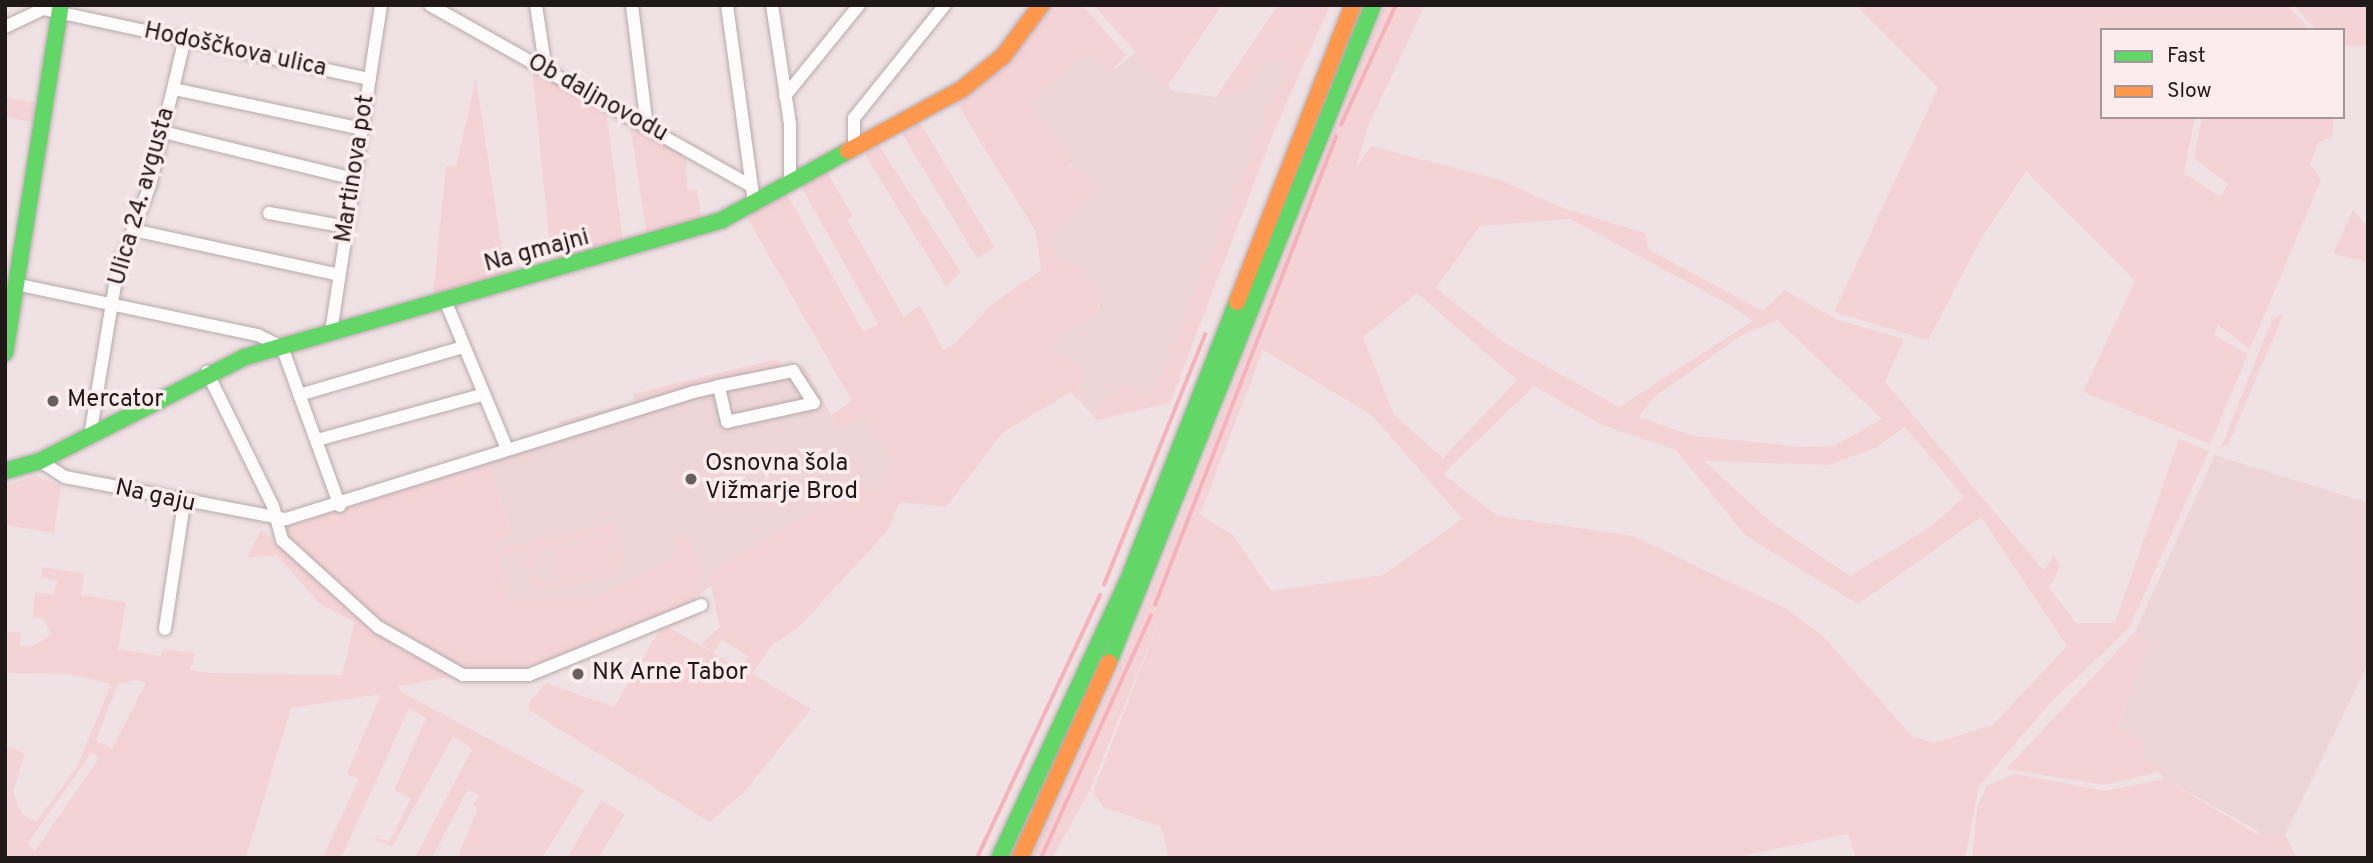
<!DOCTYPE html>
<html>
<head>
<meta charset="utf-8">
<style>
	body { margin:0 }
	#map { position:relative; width:2373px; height:863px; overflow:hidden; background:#f0e2e4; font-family:Overpass,sans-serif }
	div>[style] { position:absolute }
	.built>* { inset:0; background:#eed5d8 }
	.green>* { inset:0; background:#f4d3d7; transform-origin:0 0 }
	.stream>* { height:3.5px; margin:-1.75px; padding:0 1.75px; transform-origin:1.75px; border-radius:1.75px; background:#f5b2bb }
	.roads { filter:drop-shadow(0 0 2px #b6aaac) drop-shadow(0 0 2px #b6aaac) }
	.street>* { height:12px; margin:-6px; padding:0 6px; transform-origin:6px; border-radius:6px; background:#fdfbfb }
	.fast>* { height:16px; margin:-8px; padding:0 8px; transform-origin:8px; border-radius:8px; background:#63d668 }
	.slow>* { height:16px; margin:-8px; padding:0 8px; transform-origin:8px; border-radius:8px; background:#ff974d }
	.dots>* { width:19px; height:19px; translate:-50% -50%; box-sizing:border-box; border:4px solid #fcecee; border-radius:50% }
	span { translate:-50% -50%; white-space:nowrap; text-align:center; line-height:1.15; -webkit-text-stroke:7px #fcecee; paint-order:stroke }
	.street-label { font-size:24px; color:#211819 }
	.poi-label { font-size:24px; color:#211819 }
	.left { translate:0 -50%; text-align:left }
	.frame { position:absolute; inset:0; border:7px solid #211819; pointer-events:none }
	.legend { position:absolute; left:2100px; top:28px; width:245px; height:91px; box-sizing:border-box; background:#fcecee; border:2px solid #a49799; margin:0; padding:9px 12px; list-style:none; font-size:21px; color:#211819 }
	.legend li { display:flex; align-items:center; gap:14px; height:35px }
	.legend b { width:35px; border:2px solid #a49799 }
</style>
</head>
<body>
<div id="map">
	<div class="built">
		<div style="clip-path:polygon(1090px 48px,1111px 72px,1136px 52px,1173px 91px,1216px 97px,1241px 94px,1260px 62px,1289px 59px,1158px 386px,1137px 395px,1125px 382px,1093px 413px,1080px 399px,1078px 365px,1050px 348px,1065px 330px,1100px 307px,1096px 292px,1077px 266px,1058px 261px,1044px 241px,1080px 177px,1026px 103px)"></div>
		<div style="clip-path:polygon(804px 365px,837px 427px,868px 415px,894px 468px,877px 493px,767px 545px,697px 596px,682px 556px,598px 597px,507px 600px,496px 542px,511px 532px,488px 463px,564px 437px,559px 421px,635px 402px,633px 394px,649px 390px,653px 397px)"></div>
		<div style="clip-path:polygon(2215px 455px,2368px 503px,2368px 664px,2285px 835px,2271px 838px,2165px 779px,2117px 729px,2148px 642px,2135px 632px)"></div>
	</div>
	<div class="green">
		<div style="clip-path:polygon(1046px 5px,1082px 5px,1126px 55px,1111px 72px,1089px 49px,1027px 103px,1072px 160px,1068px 164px,1095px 186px,1044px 241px,1058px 261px,1077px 266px,1102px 298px,1093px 315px,1065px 330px,1050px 348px,1078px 365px,1080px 399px,1093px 413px,1125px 382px,1137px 395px,1158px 386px,1289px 59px,1260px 62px,1241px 94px,1216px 97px,1278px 5px,1330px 5px,1274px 131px,1170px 403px,1097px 420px,1071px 392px,1002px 433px,946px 507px,900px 502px,888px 530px,798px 628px,772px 645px,752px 674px,811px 709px,744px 792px,710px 822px,541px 718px,528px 709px,531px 700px,546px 683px,614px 707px,663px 624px,748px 673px,741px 668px,748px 656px,722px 640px,713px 652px,701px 644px,720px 627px,711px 586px,720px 567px,850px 491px,865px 485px,878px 492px,894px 468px,868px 416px,837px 427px,831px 415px,852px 401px,744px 212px,784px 189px,863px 331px,878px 324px,798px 181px,823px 166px,853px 216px,847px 220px,904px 317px,920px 305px,943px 350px,955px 343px,991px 305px,1041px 270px,1036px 232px,954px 99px)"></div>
		<div style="clip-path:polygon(1094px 5px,1222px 5px,1167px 87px)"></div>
		<div style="clip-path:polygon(evenodd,1385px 5px,1425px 5px,1368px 126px,1356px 168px,1371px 146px,1500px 180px,1563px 208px,1645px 233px,1649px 250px,1763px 311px,1784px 290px,1838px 320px,1904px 339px,1885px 382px,2044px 571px,2054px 554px,2060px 567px,2049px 588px,2076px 623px,2115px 623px,2179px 439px,2209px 451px,2129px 628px,2048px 705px,1979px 786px,1965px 858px,1856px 858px,1848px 834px,1732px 858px,1169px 858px,1161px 827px,1103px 807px,1093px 792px,1163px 611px,1089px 792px,1052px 858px,1032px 858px,1126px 654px,1385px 5px,1570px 219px,1730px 305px,1753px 321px,1619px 407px,1506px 344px,1436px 288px,1480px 226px,1570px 219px,1385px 5px,1417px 293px,1517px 380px,1443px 458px,1394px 415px,1363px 337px,1417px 293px,1385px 5px,1777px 320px,1882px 419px,1834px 446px,1801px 447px,1694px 436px,1639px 417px,1653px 398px,1739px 337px,1777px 320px,1385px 5px,1263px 350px,1372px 415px,1462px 519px,1383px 575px,1271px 591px,1233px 535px,1200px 515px,1263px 350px,1385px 5px,1534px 386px,1600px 424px,1676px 450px,1746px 536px,1858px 604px,1981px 517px,2067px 646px,1993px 725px,1934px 743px,1912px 736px,1823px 636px,1787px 609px,1633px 536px,1498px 516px,1443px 474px,1534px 386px,1385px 5px,1905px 427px,1964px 497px,1929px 528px,1850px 576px,1773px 524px,1704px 461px,1829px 465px,1875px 448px,1905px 427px)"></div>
		<div style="clip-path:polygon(1856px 5px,2287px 5px,2310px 30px,2102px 30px,2102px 117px,2195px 117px,2184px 173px,2220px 197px,2228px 184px,2194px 158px,2202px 117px,2334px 117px,2332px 137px,2319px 142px,2310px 164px,2321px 180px,2250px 349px,2218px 325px,2214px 335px,2248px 354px,2210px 444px,2083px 392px,2135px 281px,2026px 171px,1981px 239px,1928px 340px,1834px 312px,1938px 88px)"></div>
		<div style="clip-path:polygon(2294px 5px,2368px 5px,2368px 46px,2343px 46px,2343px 30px,2316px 30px)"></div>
		<div style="clip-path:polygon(532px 68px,606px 110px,624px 248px,552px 267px)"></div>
		<div style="clip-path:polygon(476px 78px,506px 278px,433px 296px,446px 166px,456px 166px)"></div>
		<div style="clip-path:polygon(5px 97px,35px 103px,32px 122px,5px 117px)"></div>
		<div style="left:916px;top:116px;width:153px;height:21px;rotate:59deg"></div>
		<div style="clip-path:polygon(630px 124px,686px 154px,687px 190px,697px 190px,702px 223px,648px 242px)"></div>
		<div style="clip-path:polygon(874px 138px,961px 272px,946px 286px,859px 145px)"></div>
		<div style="clip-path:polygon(2353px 210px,2367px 226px,2368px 263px,2333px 253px)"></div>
		<div style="clip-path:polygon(2284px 313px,2228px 445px,2221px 448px,2272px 319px)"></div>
		<div style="clip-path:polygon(777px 359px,783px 369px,652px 397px,649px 390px)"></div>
		<div style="clip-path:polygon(488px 463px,511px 533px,496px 542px,507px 600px,598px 597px,677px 557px,675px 540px,685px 533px,703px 575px,687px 620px,672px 626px,661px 620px,526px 668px,474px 675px,381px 626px,280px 529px)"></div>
		<div style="clip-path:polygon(36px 476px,61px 486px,54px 533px,5px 525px,5px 486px)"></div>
		<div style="clip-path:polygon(evenodd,616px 523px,612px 532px,625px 557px,611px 576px,542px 590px,525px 571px,528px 551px,504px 555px,503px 548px,616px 523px,596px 535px,617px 545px,610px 570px,551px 584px,532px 573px,539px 550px,596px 535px)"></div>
		<div style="clip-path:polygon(evenodd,261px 530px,359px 612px,455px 676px,399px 686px,400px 691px,584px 790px,542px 858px,457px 858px,478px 808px,473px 805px,479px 796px,468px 789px,432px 858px,415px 858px,472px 749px,453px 737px,392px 847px,371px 838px,390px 841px,411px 798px,394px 790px,426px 718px,409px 708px,341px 858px,308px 858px,323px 857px,359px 779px,347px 774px,381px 694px,291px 708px,246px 858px,6px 858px,5px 746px,25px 753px,13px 792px,22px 814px,36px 822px,77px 767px,111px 684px,68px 674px,5px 673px,5px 631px,21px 633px,20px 645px,30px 647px,51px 635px,44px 619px,33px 617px,35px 592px,54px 595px,57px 581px,41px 577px,43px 567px,84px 573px,81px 595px,126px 602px,118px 649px,161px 656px,163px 649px,196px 653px,190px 670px,210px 673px,342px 675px,355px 622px,320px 604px,277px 555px,247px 558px,261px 530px,135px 680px,146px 682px,112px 749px,96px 740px,118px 684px,135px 680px,261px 530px,92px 752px,99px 758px,35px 851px,28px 843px,92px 752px)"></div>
		<div style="left:605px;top:537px;width:31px;height:54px;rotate:77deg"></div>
		<div style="clip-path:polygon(2135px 632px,2148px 642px,2117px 728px,2146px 745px,2142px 754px,2159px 772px,2105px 785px,2006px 769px)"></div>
		<div style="clip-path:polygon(2016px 774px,2104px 791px,2165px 779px,2255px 833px,2285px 835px,2297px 858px,1972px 858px,1977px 808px,1987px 785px)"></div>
		<div style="clip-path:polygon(601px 800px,625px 814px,618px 826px,598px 858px,567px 858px)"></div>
	</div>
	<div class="stream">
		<div style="left:1341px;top:125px;width:132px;rotate:-65.4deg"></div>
		<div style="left:1104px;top:585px;width:270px;rotate:-68deg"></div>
		<div style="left:1155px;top:605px;width:502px;rotate:-68.86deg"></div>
		<div style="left:977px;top:858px;width:290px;rotate:-64.9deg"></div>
		<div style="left:1041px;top:858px;width:266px;rotate:-65.6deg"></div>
	</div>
	<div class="roads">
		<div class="street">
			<div style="left:430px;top:5px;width:365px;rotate:29.4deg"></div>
			<div style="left:536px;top:5px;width:67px;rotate:81.4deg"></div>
			<div style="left:632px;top:5px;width:123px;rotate:83deg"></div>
			<div style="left:727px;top:5px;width:198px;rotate:82.2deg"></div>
			<div style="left:772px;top:5px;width:120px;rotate:81.4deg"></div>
			<div style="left:790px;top:124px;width:56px;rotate:90deg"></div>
			<div style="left:5px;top:27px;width:42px;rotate:-25.3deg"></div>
			<div style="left:43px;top:9px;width:334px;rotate:12.1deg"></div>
			<div style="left:174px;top:89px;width:192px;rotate:12deg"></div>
			<div style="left:785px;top:96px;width:117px;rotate:-50.9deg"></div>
			<div style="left:163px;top:132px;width:197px;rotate:13.8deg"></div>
			<div style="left:854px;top:143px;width:25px;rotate:-90deg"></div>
			<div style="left:854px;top:118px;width:145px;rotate:-51.2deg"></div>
			<div style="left:269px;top:213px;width:79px;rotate:10.2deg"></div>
			<div style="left:133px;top:230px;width:211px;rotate:12.3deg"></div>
			<div style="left:15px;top:284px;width:248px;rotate:11.9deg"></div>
			<div style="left:258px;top:335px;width:27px;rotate:27deg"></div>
			<div style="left:282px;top:347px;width:169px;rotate:70deg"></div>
			<div style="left:445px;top:300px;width:161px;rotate:67.4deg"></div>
			<div style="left:331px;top:332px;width:331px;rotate:-81.3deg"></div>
			<div style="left:207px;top:372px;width:149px;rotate:63.8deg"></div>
			<div style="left:273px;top:506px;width:35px;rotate:75deg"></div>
			<div style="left:282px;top:540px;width:130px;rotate:42.2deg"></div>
			<div style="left:378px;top:627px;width:98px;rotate:29.5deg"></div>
			<div style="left:463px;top:675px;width:66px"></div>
			<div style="left:529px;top:675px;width:186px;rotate:-22.1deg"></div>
			<div style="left:299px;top:395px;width:171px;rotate:-16.3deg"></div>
			<div style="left:90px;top:436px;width:165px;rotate:-80.6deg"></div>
			<div style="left:117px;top:273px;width:94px;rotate:-69.4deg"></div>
			<div style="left:150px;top:185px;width:147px;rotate:-76.6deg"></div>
			<div style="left:317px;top:440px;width:171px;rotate:-15.3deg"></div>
			<div style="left:40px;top:461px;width:30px;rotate:33deg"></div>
			<div style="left:65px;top:477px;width:225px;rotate:10.8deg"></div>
			<div style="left:286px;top:519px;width:427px;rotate:-17.3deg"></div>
			<div style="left:694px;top:392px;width:26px;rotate:-13deg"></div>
			<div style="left:719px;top:386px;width:76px;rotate:-11.5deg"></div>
			<div style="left:793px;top:371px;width:38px;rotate:57deg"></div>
			<div style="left:814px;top:403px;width:89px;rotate:167.7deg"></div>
			<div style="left:727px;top:422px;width:37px;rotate:-103deg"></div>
			<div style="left:165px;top:629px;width:127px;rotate:-81.4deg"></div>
		</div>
		<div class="fast">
			<div style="left:5px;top:353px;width:352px;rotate:-80.9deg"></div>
			<div style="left:5px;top:471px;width:36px;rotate:-16deg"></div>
			<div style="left:40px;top:461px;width:230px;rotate:-26.9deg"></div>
			<div style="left:245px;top:357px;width:496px;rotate:-16deg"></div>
			<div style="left:722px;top:220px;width:144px;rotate:-28.7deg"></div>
			<div style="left:1109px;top:662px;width:708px;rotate:-68.11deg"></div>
			<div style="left:999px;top:858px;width:306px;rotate:-65.1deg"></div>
			<div style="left:1128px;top:580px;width:299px;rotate:-68.6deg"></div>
		</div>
		<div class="slow">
			<div style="left:848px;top:151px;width:130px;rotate:-28.5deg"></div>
			<div style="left:962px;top:89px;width:53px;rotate:-38.8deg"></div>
			<div style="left:1003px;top:56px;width:64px;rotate:-53.3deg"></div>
			<div style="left:1237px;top:302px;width:319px;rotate:-68.7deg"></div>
			<div style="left:1020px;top:858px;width:215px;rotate:-65.6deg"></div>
		</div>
	</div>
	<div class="dots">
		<div style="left:53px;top:401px;background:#695f60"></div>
		<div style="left:691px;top:479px;background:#695f60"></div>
		<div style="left:578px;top:674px;background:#695f60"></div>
	</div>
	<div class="street-label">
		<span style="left:235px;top:51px;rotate:12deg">Hodoščkova ulica</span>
		<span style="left:597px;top:99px;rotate:29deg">Ob daljnovodu</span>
		<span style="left:356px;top:169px;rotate:-81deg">Martinova pot</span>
		<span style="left:143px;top:197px;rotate:-74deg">Ulica 24. avgusta</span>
		<span style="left:537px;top:252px;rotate:-15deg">Na gmajni</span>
		<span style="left:155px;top:497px;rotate:12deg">Na gaju</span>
	</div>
	<div class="poi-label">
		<span class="left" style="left:67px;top:401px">Mercator</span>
		<span class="left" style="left:705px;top:479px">Osnovna šola<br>Vižmarje Brod</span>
		<span class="left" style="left:592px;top:674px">NK Arne Tabor</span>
	</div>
	<div class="frame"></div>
	<ul class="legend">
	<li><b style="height:9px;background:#63d668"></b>Fast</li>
	<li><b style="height:9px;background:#ff974d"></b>Slow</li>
	</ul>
</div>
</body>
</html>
